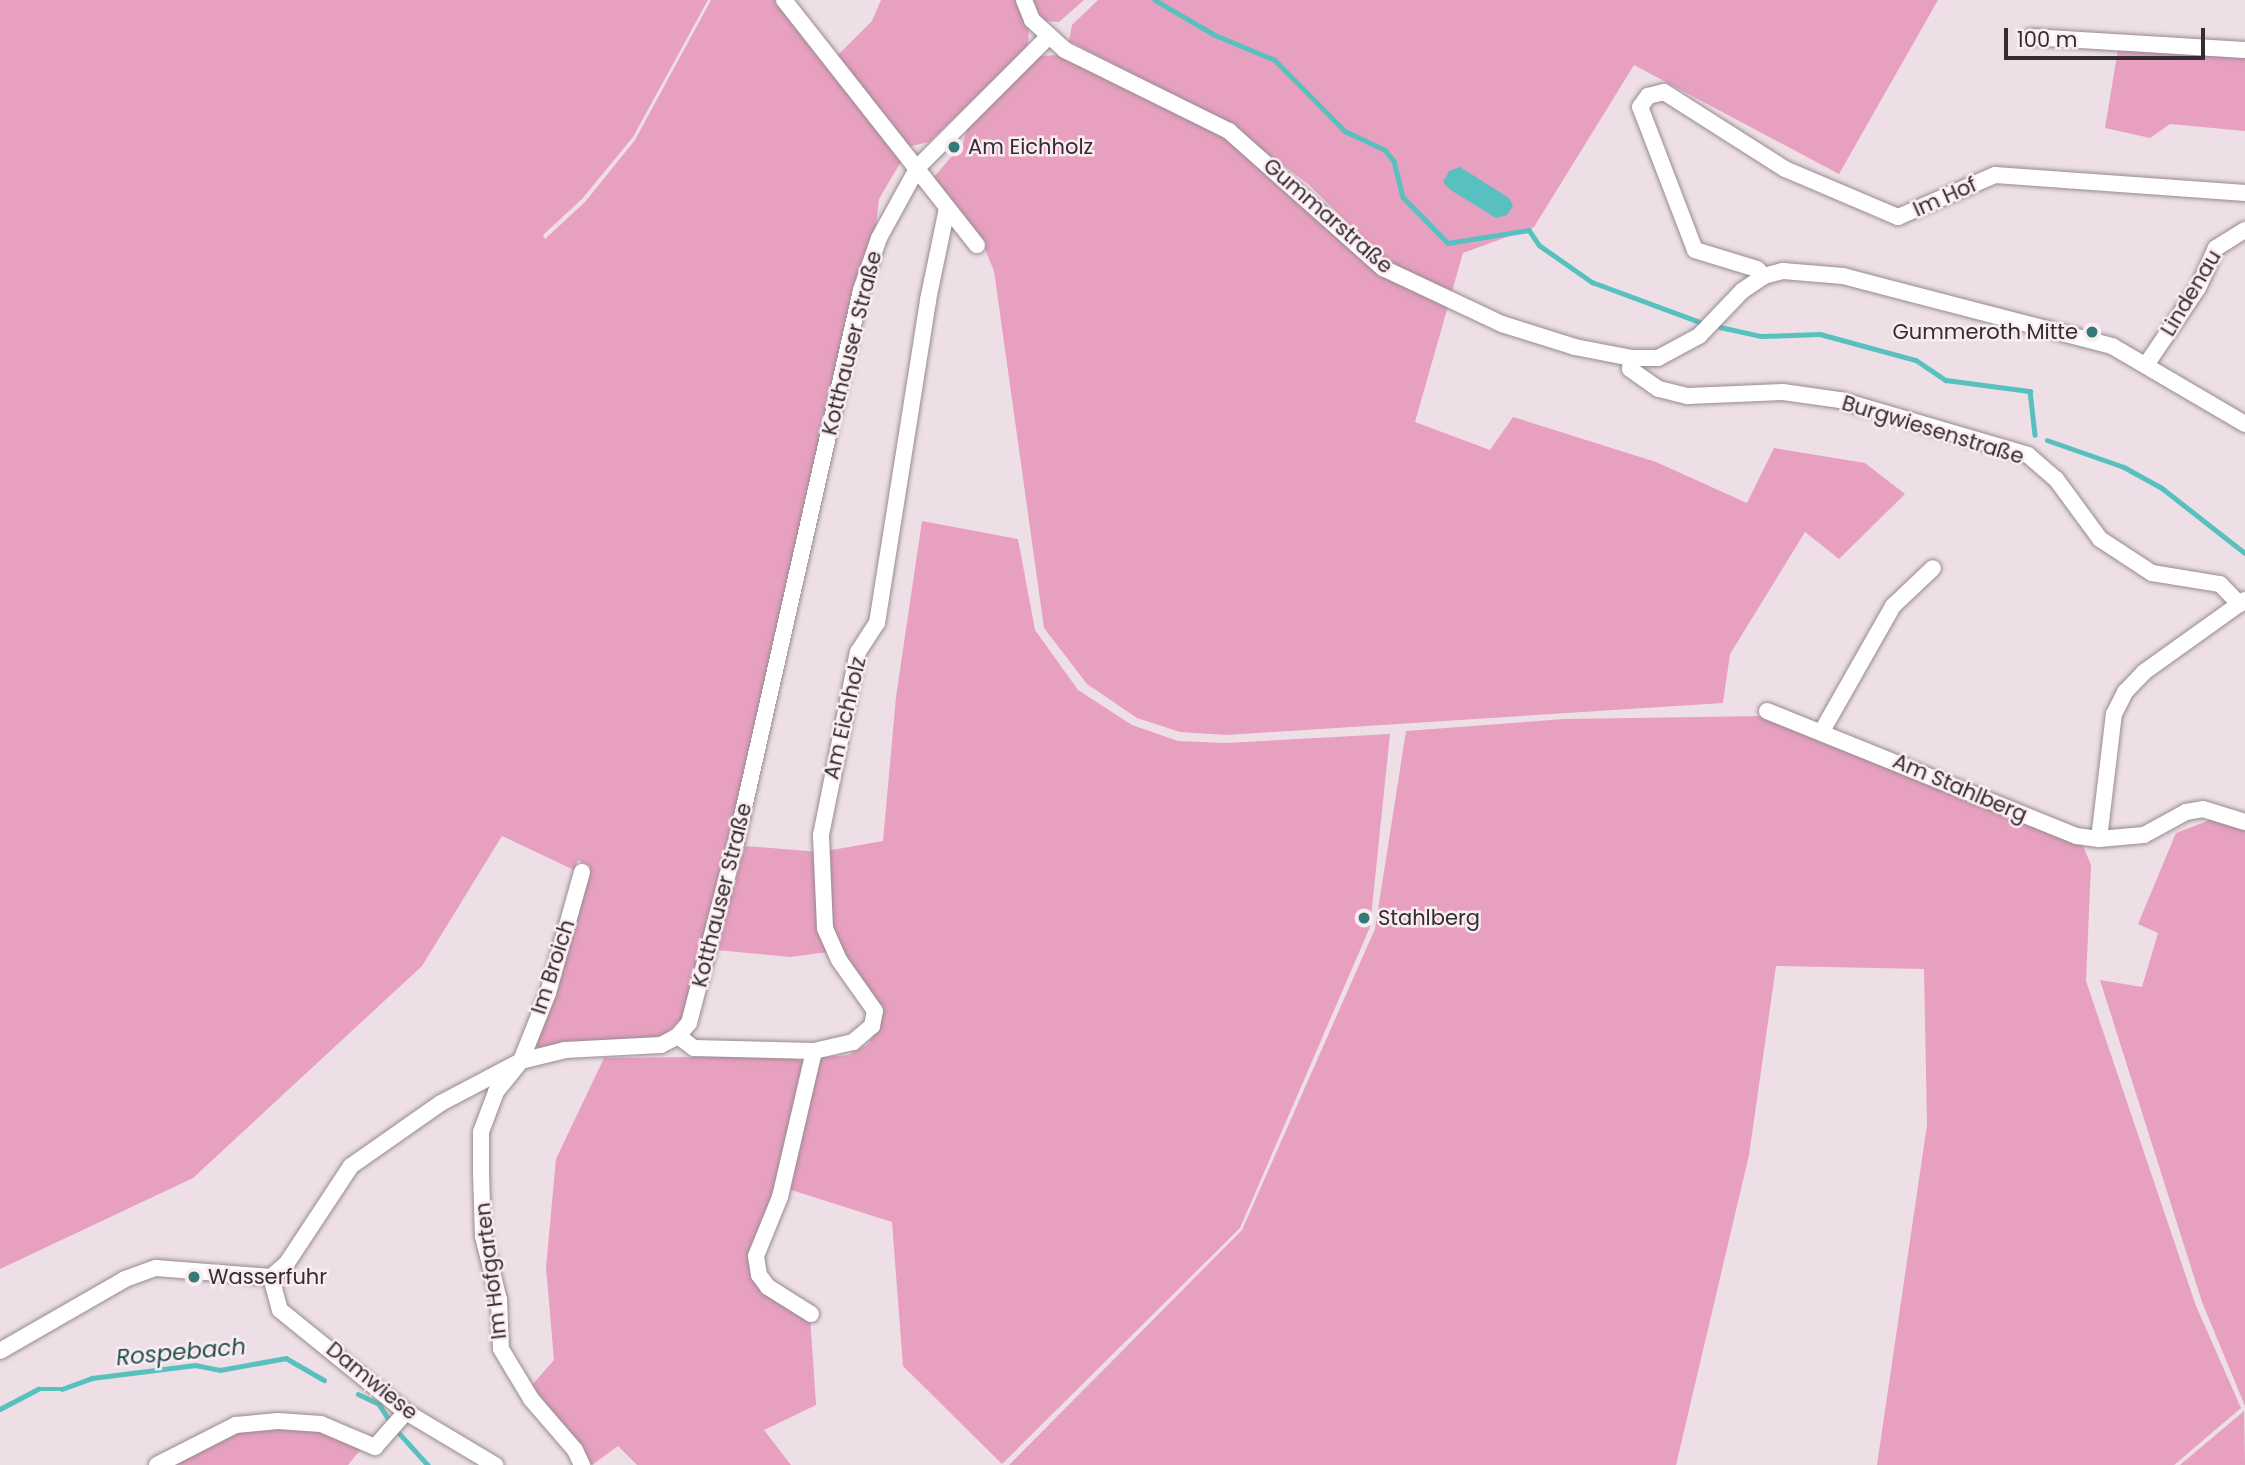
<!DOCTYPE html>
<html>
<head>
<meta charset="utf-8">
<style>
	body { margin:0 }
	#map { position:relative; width:2245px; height:1465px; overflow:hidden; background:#eddfe5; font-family:Poppins,sans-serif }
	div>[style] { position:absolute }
	.green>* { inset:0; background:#e7a0c0 }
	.water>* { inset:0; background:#58c1bf }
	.stream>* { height:4.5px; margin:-2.25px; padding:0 2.25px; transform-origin:2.25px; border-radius:2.25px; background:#58c1bf }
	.roads { filter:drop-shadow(0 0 2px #988a90) drop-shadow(0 0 2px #988a90) }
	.minor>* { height:16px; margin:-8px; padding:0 8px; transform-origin:8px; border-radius:8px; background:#fff }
	.dots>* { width:19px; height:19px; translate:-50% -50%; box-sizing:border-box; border:4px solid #fbecf2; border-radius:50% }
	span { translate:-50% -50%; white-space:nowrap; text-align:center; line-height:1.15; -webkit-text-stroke:5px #fbecf2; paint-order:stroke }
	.poi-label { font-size:21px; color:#332d2f }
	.left { translate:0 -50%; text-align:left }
	.right { translate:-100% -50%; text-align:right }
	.street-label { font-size:21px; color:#332d2f }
	.water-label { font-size:23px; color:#235150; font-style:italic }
	.scale { position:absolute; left:2004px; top:28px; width:201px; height:32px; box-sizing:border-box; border:4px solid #332d2f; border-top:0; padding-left:9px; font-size:21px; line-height:24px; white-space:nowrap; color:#332d2f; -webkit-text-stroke:5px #fbecf2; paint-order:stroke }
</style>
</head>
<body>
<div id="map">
	<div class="green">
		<div style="clip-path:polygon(0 0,708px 0,633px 137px,582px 199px,543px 235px,545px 239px,585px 202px,635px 140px,711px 0,780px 0,902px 160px,879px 199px,876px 226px,855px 290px,688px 1013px,663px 1036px,634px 1042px,543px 1050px,534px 1044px,590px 866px,578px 860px,574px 870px,502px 836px,422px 966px,193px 1178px,0 1269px)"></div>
		<div style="clip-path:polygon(881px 0,1019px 0,1029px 24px,1028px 47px,929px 142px,907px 147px,836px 57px,872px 21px)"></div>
		<div style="clip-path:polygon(1032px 0,1084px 0,1059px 22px,1043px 21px)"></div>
		<div style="clip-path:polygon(1098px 0,1938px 0,1839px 174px,1634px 65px,1534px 227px,1463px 253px,1451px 295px,1394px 268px,1308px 184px,1233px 127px,1069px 41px,1072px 25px)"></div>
		<div style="clip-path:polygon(2118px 49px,2245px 55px,2245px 131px,2170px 124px,2150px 138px,2105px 128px)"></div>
		<div style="clip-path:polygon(1059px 55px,1226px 137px,1383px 277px,1448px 306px,1415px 422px,1490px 450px,1513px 417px,1656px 462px,1747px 503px,1774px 448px,1865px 463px,1905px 494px,1839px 559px,1805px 532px,1730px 654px,1723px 703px,1226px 735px,1180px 732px,1137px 718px,1087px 684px,1044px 628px,994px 271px,982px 242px,934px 177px,963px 143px,968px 126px,1040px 56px)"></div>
		<div style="clip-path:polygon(922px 521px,1018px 539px,1035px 630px,1078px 690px,1132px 725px,1178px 741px,1226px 743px,1390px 734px,1370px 927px,1240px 1228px,1002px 1464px,903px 1366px,892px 1222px,785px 1188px,814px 1066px,824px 1057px,849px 1055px,868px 1044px,879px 1026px,829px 928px,826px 851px,883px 841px,896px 697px)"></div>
		<div style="clip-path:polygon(1765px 716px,2083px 846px,2091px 865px,2086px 981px,2196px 1306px,2241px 1408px,2174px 1465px,1877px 1465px,1927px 1125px,1924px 969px,1776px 966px,1749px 1155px,1676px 1465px,1009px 1465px,1242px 1230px,1375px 929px,1406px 731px,1565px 719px)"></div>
		<div style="clip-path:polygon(2215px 818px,2245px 829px,2245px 1406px,2202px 1302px,2100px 980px,2142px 987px,2158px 933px,2138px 924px,2176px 833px)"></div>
		<div style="clip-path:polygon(745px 846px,820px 852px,828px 952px,790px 957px,717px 950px)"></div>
		<div style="clip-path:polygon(789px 1056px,804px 1062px,757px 1276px,810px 1316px,816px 1405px,764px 1430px,791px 1465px,637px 1465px,618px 1446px,592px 1465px,532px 1385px,554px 1360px,546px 1267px,556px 1159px,604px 1058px)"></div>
		<div style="clip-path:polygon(2244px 1411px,2245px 1465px,2180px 1465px)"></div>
		<div style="clip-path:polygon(277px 1428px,320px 1429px,361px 1449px,348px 1465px,173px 1465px,238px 1432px)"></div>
	</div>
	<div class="water">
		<div style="clip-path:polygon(1460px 167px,1509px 198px,1513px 206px,1507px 215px,1496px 218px,1449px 189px,1443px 182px,1449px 171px)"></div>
	</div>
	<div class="stream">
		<div style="left:1155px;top:0;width:69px;rotate:30.3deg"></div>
		<div style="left:1215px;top:35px;width:65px;rotate:22.6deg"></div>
		<div style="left:1275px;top:60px;width:100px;rotate:45.4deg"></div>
		<div style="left:1345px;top:131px;width:44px;rotate:25.4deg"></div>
		<div style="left:1385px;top:150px;width:14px;rotate:51deg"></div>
		<div style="left:1394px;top:161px;width:37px;rotate:76deg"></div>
		<div style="left:1403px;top:197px;width:64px;rotate:45.6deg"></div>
		<div style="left:1448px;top:243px;width:82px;rotate:-9.1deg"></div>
		<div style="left:1529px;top:230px;width:18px;rotate:56deg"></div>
		<div style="left:1539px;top:245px;width:65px;rotate:34.9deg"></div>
		<div style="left:1592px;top:282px;width:115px;rotate:20.3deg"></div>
		<div style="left:1720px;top:327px;width:42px;rotate:12.4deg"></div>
		<div style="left:1761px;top:336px;width:59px;rotate:-1.9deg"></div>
		<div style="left:1820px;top:334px;width:99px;rotate:15.2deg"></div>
		<div style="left:1916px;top:360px;width:36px;rotate:34deg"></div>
		<div style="left:1946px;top:380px;width:85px;rotate:7.5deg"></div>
		<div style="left:2030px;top:391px;width:44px;rotate:83.5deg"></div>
		<div style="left:2047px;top:440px;width:82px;rotate:19.3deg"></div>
		<div style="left:2124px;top:467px;width:43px;rotate:28.9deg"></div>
		<div style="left:2162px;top:488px;width:105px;rotate:38.1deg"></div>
		<div style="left:358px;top:1394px;width:23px;rotate:25deg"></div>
		<div style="left:379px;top:1404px;width:20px;rotate:57deg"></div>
		<div style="left:0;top:1409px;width:43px;rotate:-27.8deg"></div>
		<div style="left:38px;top:1389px;width:24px"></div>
		<div style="left:62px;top:1389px;width:32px;rotate:-20deg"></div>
		<div style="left:92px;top:1378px;width:104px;rotate:-7.2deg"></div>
		<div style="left:195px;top:1365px;width:25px;rotate:11deg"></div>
		<div style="left:220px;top:1370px;width:67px;rotate:-10.3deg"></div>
		<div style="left:286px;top:1358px;width:44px;rotate:30.1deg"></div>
		<div style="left:399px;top:1433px;width:43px;rotate:47.8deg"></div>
	</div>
	<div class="roads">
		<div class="minor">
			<div style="left:784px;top:0;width:312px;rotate:51.8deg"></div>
			<div style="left:1024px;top:0;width:22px;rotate:68deg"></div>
			<div style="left:1032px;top:20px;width:45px;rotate:42.3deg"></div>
			<div style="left:1065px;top:50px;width:183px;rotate:26.3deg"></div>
			<div style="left:1229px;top:131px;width:206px;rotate:41.7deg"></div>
			<div style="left:1383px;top:268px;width:132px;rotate:25.2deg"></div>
			<div style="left:1502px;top:324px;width:77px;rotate:17.5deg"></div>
			<div style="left:1575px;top:347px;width:57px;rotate:11.1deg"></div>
			<div style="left:1631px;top:358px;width:27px"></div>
			<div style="left:1658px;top:358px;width:47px;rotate:-28.2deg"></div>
			<div style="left:1699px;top:336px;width:62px;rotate:-46.3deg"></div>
			<div style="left:1742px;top:291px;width:27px;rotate:-34deg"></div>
			<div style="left:1764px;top:276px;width:20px;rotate:-15deg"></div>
			<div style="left:1783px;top:271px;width:60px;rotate:4.8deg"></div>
			<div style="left:1843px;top:276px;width:278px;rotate:14.6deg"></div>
			<div style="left:2112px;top:346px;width:154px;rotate:30.4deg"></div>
			<div style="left:2031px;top:37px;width:214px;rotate:3.5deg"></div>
			<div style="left:1764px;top:276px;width:10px;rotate:-135deg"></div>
			<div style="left:1757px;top:269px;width:65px;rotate:-163deg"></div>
			<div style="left:1695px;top:250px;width:153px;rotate:-111deg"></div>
			<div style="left:1640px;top:107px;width:14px;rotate:-54deg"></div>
			<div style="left:1648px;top:96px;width:16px;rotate:-14deg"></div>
			<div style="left:1664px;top:92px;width:143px;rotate:32.5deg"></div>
			<div style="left:1785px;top:169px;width:123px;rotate:23deg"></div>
			<div style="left:1898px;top:217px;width:106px;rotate:-23.4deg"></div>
			<div style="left:1995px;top:175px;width:251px;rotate:4.1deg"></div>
			<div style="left:1631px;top:358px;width:11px;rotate:95deg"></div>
			<div style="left:1630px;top:369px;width:35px;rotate:35deg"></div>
			<div style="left:1659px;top:389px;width:30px;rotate:14deg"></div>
			<div style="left:1688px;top:396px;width:95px;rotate:-2.4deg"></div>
			<div style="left:1783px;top:392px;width:58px;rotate:8deg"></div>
			<div style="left:1840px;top:400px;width:196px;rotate:16.3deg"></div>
			<div style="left:2028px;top:455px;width:37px;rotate:41deg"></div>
			<div style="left:2056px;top:479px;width:74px;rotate:53.7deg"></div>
			<div style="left:2100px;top:539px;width:62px;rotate:33.2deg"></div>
			<div style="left:2152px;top:573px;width:69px;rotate:9.2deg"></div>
			<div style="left:2220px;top:584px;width:28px;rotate:46deg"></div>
			<div style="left:2146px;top:365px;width:93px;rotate:-56deg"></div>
			<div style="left:2198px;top:288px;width:44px;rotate:-65.8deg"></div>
			<div style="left:2216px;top:248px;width:34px;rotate:-32deg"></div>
			<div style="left:1767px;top:711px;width:334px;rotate:22deg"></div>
			<div style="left:2077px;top:836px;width:22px;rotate:8deg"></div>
			<div style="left:2099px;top:839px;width:45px;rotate:-5.1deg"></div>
			<div style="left:2144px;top:835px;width:48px;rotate:-28.7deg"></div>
			<div style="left:2186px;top:812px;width:17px;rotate:-10deg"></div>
			<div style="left:2203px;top:809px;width:44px;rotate:17.2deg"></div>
			<div style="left:1822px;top:731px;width:144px;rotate:-60.4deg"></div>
			<div style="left:1893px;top:606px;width:55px;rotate:-43.5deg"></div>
			<div style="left:2099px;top:839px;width:126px;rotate:-83.2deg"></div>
			<div style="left:2114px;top:714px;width:25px;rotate:-63deg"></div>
			<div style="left:2125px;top:692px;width:28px;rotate:-46deg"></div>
			<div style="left:2144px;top:672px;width:124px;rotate:-35.5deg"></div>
			<div style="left:582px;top:872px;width:126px;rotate:105.7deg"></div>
			<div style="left:548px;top:993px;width:73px;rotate:111.7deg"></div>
			<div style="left:521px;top:1061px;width:40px;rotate:129deg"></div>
			<div style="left:496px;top:1092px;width:43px;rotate:110.6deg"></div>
			<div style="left:481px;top:1132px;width:41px;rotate:90deg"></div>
			<div style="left:481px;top:1173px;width:63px;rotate:88.2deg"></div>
			<div style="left:483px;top:1236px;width:66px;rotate:76deg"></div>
			<div style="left:499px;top:1300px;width:49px;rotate:87.7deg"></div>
			<div style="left:501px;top:1349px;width:58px;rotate:59deg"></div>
			<div style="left:531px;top:1399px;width:67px;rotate:49.2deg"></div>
			<div style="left:575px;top:1450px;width:17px;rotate:65deg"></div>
			<div style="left:678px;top:1036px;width:20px;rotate:37deg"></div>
			<div style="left:694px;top:1048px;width:120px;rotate:1.4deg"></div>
			<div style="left:814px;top:1051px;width:40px;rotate:-13deg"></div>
			<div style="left:853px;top:1042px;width:25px;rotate:-40deg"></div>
			<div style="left:872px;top:1026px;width:15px;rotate:-79deg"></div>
			<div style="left:875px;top:1011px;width:62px;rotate:-125.2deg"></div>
			<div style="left:839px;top:960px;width:35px;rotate:-114deg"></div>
			<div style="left:825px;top:928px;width:93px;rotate:-92.5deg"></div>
			<div style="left:821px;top:835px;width:187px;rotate:-78.6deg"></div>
			<div style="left:858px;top:652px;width:35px;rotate:-57deg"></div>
			<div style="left:877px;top:623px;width:327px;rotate:-81deg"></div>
			<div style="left:928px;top:300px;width:94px;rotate:-78.3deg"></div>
			<div style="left:271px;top:1277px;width:34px;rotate:75deg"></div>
			<div style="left:280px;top:1310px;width:162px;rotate:39deg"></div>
			<div style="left:406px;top:1412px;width:104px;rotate:30.8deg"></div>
			<div style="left:811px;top:1314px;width:51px;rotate:-147.9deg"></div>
			<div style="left:768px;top:1287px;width:15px;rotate:-127deg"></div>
			<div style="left:759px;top:1275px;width:19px;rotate:-99deg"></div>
			<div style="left:756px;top:1256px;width:64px;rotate:-67.9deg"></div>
			<div style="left:780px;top:1197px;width:150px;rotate:-76.9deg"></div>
			<div style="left:0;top:1351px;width:144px;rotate:-29.9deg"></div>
			<div style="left:125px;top:1279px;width:33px;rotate:-20deg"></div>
			<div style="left:156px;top:1268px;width:115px;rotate:4.5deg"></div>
			<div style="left:271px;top:1277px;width:21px;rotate:-41deg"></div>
			<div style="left:287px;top:1263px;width:116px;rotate:-56.6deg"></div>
			<div style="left:351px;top:1166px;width:110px;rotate:-35deg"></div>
			<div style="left:441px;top:1103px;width:90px;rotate:-27.7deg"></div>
			<div style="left:521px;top:1061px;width:45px;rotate:-14deg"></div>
			<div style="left:565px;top:1050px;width:96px;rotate:-3deg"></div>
			<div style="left:661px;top:1045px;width:19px;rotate:-28deg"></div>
			<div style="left:678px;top:1036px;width:17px;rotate:-50deg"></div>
			<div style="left:689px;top:1023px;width:186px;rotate:-75.4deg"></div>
			<div style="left:736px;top:843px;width:567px;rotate:-77.26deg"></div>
			<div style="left:861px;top:290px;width:55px;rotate:-70.9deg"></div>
			<div style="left:879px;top:238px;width:81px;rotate:-61.2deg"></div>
			<div style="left:918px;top:167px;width:184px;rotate:-45deg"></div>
			<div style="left:157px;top:1465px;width:89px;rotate:-26.9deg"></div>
			<div style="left:236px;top:1425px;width:42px;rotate:-5.4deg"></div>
			<div style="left:278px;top:1421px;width:43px;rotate:4deg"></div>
			<div style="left:321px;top:1424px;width:59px;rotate:23.1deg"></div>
			<div style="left:375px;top:1447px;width:47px;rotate:-48.5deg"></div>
		</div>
	</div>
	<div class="dots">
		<div style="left:954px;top:147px;background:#327b79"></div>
		<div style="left:2092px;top:332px;background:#327b79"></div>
		<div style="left:1364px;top:918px;background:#327b79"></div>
		<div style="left:194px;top:1277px;background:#327b79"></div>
	</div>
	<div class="poi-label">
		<span class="left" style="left:968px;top:147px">Am Eichholz</span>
		<span class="right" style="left:2078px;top:332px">Gummeroth Mitte</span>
		<span class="left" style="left:1378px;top:918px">Stahlberg</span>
		<span class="left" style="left:208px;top:1277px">Wasserfuhr</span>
	</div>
	<div class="street-label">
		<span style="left:1945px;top:197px;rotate:-24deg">Im Hof</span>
		<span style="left:1328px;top:216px;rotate:41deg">Gummarstraße</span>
		<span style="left:2191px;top:293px;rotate:-59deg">Lindenau</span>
		<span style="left:852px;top:343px;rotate:-76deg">Kotthauser Straße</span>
		<span style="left:1933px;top:430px;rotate:17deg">Burgwiesenstraße</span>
		<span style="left:845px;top:718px;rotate:-77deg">Am Eichholz</span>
		<span style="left:1960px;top:788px;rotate:23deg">Am Stahlberg</span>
		<span style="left:722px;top:895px;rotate:-76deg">Kotthauser Straße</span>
		<span style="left:553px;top:967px;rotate:-72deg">Im Broich</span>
		<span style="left:491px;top:1271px;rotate:-97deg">Im Hofgarten</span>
		<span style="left:372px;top:1381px;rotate:39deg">Damwiese</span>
	</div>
	<div class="water-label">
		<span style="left:181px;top:1352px;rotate:-5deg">Rospebach</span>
	</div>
	<div class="scale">100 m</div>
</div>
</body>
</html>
